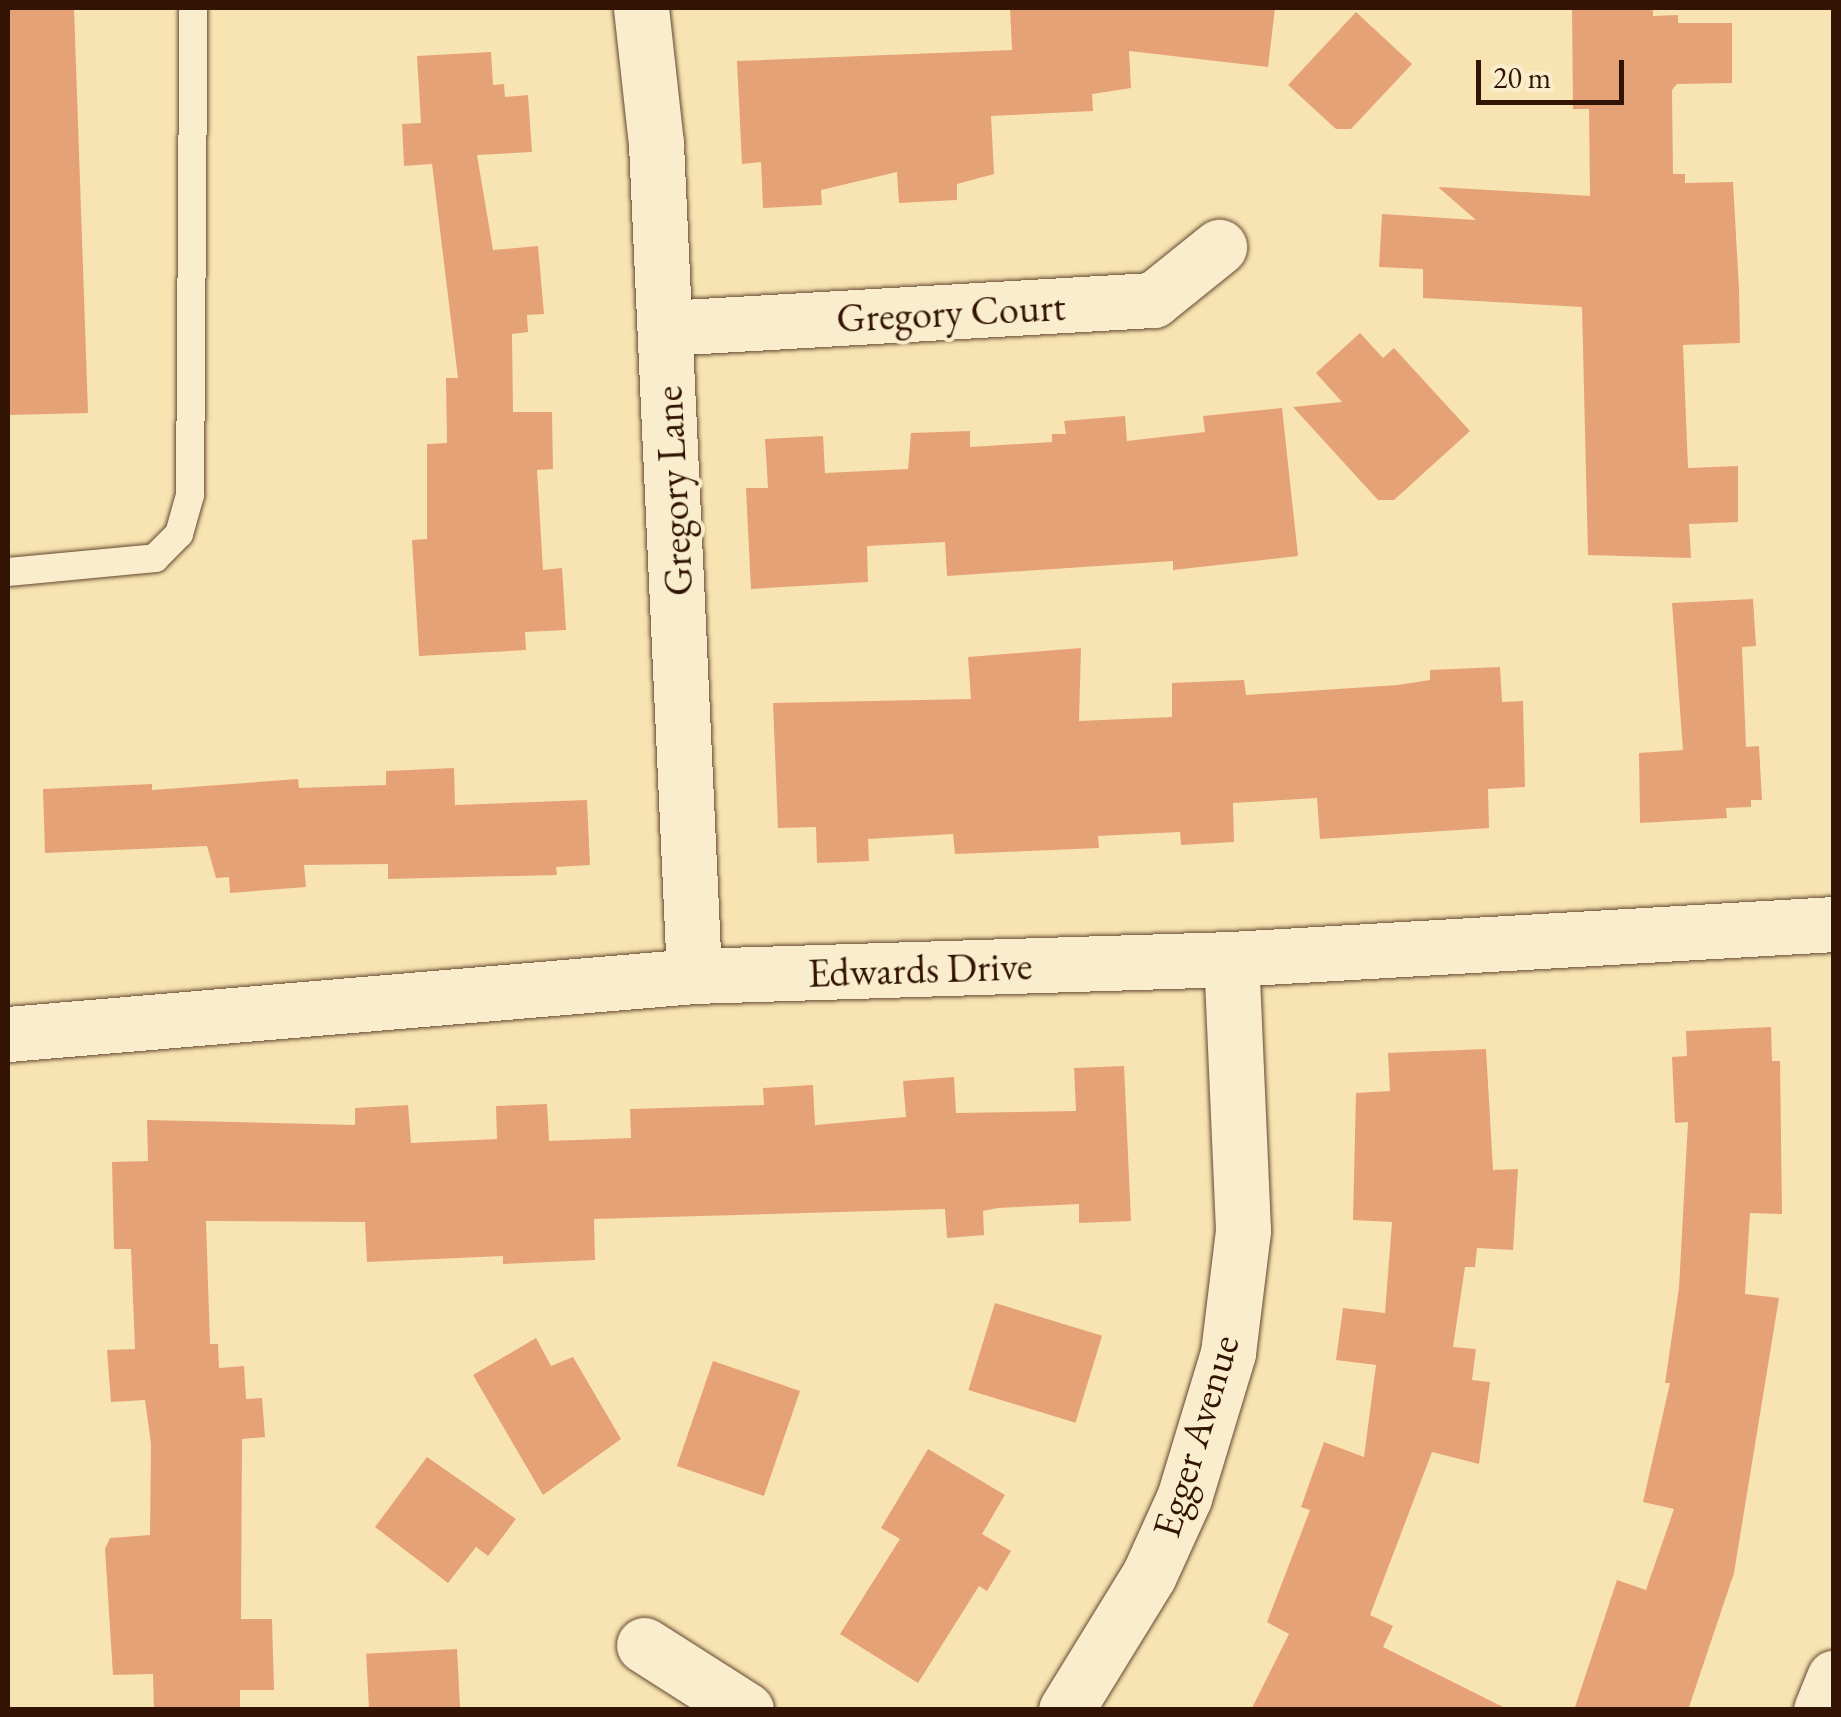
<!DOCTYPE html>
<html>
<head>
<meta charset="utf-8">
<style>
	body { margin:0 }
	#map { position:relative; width:1841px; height:1717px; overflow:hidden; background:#f8e4b2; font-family:"EB Garamond",serif }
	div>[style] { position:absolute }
	.building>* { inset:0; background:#e6a277; transform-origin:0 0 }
	.roads { filter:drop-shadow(0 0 2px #644730) drop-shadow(0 0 2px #644730) }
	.service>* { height:28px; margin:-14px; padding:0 14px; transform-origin:14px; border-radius:14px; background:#faedcd }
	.minor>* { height:55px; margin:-27.5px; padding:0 27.5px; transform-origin:27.5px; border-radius:27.5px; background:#faedcd }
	span { translate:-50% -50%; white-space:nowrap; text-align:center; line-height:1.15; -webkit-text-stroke:8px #faedcd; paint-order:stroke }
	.street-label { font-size:40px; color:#321304 }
	.frame { position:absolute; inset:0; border:10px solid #321304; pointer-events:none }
	.scale { position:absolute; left:1476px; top:60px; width:148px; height:45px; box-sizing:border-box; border:5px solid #321304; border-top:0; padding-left:12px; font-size:30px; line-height:35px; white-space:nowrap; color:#321304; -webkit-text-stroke:8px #faedcd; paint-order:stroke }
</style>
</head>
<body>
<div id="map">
	<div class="building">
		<div style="clip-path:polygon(8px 8px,74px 8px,88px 413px,8px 415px)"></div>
		<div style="clip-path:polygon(1010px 8px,1275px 8px,1268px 67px,1129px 51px,1131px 88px,1092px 94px,1093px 111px,991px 116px,994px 174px,957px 184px,957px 200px,899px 203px,897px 172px,821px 190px,822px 205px,763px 208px,761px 162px,742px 164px,737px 61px,1012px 50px)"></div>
		<div style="clip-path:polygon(1572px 8px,1653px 8px,1653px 16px,1678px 15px,1678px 23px,1732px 23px,1732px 83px,1677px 84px,1672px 90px,1673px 174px,1685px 174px,1685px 183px,1733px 182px,1739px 289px,1740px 343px,1683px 345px,1688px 468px,1738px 466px,1738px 522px,1689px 524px,1691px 558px,1588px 555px,1582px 307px,1423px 298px,1423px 269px,1379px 267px,1382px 214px,1476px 220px,1438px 187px,1590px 196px,1589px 109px,1573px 109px)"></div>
		<div style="clip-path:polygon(1356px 12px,1412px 64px,1351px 129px,1336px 129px,1288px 85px)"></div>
		<div style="clip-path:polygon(491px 52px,493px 85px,504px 84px,505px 97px,528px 95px,532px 152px,477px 155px,493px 250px,538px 246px,544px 314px,527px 315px,528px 332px,512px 334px,513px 412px,552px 412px,553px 469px,537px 470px,543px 570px,562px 568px,566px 630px,525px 632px,526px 650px,419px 656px,412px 540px,427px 539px,427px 444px,447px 443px,446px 378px,458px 378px,432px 164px,404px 166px,402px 124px,421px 123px,417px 56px)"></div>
		<div style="clip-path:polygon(1360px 333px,1383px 358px,1394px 348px,1470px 431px,1394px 500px,1378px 500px,1293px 407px,1342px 402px,1316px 373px)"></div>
		<div style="clip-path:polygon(1282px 408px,1298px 556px,1173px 570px,1173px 561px,947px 576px,945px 542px,867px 546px,868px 582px,751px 589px,746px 488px,768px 488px,765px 439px,823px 436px,825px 473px,908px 469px,911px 433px,970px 431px,970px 447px,1052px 442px,1052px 434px,1066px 434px,1064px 421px,1125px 416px,1127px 441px,1205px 432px,1203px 416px)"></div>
		<div style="clip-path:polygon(1753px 599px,1756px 646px,1742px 647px,1746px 747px,1759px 746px,1762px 800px,1751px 800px,1751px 807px,1726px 808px,1727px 818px,1640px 823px,1639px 753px,1683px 750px,1672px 603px)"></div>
		<div style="clip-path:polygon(1081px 648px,1079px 721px,1172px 717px,1172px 683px,1244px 680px,1246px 695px,1398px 685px,1430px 680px,1430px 670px,1500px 667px,1502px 702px,1523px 701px,1525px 787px,1488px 789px,1489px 828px,1320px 839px,1317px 798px,1233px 803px,1234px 842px,1181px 845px,1180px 832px,1098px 836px,1099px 848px,955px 854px,953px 834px,868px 839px,869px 861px,817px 863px,816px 827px,778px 828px,773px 703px,971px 699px,968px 657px)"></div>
		<div style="clip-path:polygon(454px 768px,455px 805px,587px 800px,590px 865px,556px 867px,557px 875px,388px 879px,388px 864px,304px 865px,306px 887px,230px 893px,229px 877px,216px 878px,207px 846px,45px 853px,43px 789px,152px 784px,152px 790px,298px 779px,299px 788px,386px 785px,386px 771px)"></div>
		<div style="clip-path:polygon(1771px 1027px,1772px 1061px,1780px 1061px,1782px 1214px,1750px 1213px,1745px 1294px,1779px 1298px,1734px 1573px,1688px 1710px,1574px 1710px,1617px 1580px,1646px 1590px,1674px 1509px,1643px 1502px,1670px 1383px,1665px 1383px,1679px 1288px,1688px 1122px,1675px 1123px,1672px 1057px,1687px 1056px,1686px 1031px)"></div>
		<div style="clip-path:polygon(1486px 1049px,1493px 1170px,1518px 1169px,1513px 1250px,1477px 1248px,1475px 1267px,1465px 1267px,1453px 1347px,1476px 1349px,1472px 1380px,1490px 1382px,1479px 1464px,1432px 1452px,1370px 1615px,1393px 1626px,1383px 1647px,1509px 1710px,1251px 1710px,1289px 1634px,1267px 1622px,1310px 1510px,1301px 1507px,1324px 1442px,1364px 1457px,1376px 1365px,1336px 1360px,1343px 1308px,1385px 1313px,1392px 1222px,1353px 1220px,1356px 1093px,1390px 1091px,1388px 1053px)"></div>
		<div style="clip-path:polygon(1124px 1066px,1131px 1221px,1079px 1223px,1079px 1204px,998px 1208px,983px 1211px,984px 1235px,947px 1238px,945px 1209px,594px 1219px,595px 1260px,503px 1264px,503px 1256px,367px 1262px,365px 1222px,206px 1221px,210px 1344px,218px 1344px,219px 1368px,244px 1366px,246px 1399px,262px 1398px,265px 1437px,242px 1439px,241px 1619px,272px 1619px,274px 1690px,240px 1690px,240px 1710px,154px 1710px,153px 1674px,113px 1675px,105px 1549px,110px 1538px,150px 1535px,151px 1444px,145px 1400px,111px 1402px,107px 1350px,135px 1349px,131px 1249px,114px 1249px,112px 1162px,148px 1161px,147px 1120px,355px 1125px,355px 1108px,408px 1105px,411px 1143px,497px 1139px,496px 1106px,547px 1104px,549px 1141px,631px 1138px,630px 1109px,764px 1105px,763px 1088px,813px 1085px,815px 1125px,906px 1117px,903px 1081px,954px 1077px,956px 1113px,1076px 1111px,1074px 1068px)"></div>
		<div style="left:995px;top:1303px;width:112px;height:91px;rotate:17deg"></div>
		<div style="clip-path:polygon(536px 1338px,551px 1366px,573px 1357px,621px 1439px,543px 1495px,473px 1375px)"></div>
		<div style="left:713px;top:1361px;width:92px;height:111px;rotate:19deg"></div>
		<div style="clip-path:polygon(928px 1449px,1005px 1495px,982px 1534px,1011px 1551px,987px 1591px,979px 1586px,918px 1683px,840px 1634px,900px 1539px,881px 1528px)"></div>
		<div style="clip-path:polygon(427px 1457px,516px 1519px,488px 1556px,476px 1547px,448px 1583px,375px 1527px)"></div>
		<div style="left:457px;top:1649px;width:61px;height:91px;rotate:87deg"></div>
	</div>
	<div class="roads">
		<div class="service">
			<div style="left:8px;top:572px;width:148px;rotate:-5.4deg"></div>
			<div style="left:155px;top:558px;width:34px;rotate:-45deg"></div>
			<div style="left:179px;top:534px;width:41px;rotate:-74.2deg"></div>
			<div style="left:190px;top:495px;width:487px;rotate:-89.6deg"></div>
		</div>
		<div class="minor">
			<div style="left:641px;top:8px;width:137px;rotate:83.7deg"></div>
			<div style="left:656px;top:144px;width:833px;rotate:87.38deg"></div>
			<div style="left:666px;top:328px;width:488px;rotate:-3.3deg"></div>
			<div style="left:1153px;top:300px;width:85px;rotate:-38.8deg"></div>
			<div style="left:8px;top:1034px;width:688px;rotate:-4.83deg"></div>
			<div style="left:694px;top:976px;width:537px;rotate:-1.81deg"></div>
			<div style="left:1231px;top:959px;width:604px;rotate:-3.32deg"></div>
			<div style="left:644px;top:1645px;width:121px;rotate:32.5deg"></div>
			<div style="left:1066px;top:1710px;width:158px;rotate:-58.4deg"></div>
			<div style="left:1149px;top:1575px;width:85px;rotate:-65.6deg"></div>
			<div style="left:1184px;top:1498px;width:152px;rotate:-73.1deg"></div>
			<div style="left:1228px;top:1353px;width:124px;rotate:-83deg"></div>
			<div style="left:1243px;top:1230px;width:271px;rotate:-92.5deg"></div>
			<div style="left:1821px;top:1710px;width:35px;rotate:-68deg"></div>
		</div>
	</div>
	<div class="street-label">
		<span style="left:951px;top:312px;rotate:-3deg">Gregory Court</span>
		<span style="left:673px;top:491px;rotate:-93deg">Gregory Lane</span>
		<span style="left:920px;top:969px;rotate:-2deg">Edwards Drive</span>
		<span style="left:1195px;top:1436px;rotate:-73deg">Egger Avenue</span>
	</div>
	<div class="frame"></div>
	<div class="scale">20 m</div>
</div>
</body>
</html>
